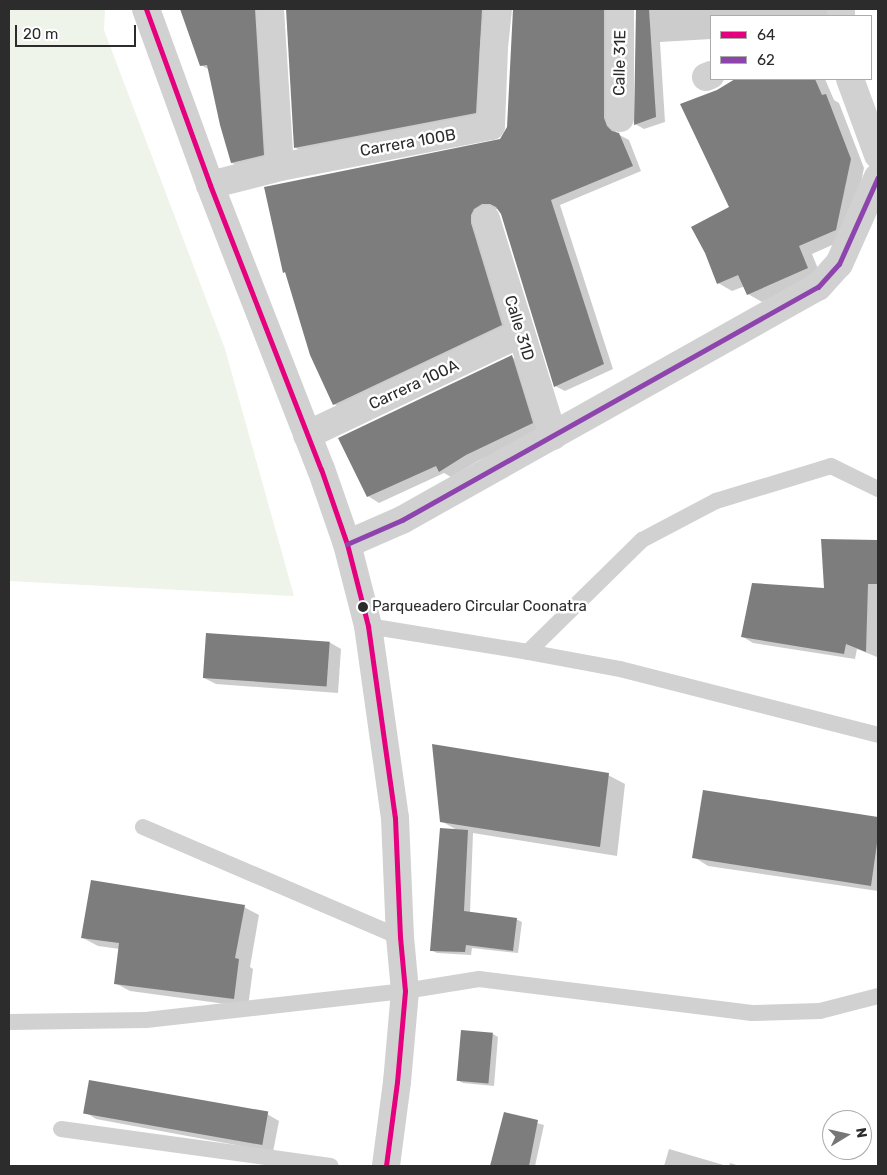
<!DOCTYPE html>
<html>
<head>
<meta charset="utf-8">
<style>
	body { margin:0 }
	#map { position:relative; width:887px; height:1175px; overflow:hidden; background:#fff; font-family:Rubik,sans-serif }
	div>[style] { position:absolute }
	.green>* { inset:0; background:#eef4e9 }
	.shadow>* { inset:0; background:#0003 }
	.building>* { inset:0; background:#7d7d7d; transform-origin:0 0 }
	.service>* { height:16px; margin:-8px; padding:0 8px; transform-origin:8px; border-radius:8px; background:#d1d1d1 }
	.minor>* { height:28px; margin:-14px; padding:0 14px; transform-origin:14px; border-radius:14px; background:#d1d1d1 }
	.tertiary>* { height:28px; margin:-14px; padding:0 14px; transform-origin:14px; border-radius:14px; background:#d1d1d1 }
	.bus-1>* { height:5px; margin:-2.5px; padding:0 2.5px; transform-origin:2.5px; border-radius:2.5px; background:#e5007d }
	.bus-2>* { height:5px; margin:-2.5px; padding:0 2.5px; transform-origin:2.5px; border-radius:2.5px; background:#8e44ad }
	.dots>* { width:14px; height:14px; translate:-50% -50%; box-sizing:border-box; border:2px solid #fff; border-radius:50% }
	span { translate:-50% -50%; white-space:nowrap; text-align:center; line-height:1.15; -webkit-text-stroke:5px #fff; paint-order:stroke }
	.bus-label { font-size:15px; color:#2c2c2c }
	.left { translate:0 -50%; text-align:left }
	.street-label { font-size:16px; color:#2c2c2c }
	.frame { position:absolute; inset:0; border:10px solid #2c2c2c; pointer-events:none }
	.legend { position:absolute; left:710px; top:15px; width:162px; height:65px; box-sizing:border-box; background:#fff; border:1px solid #ababab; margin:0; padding:6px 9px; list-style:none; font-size:15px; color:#2c2c2c }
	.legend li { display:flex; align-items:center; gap:10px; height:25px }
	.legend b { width:25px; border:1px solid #ababab }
	.north { position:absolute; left:822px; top:1110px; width:50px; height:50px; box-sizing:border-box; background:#fff; border:1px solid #ababab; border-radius:50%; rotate:81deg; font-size:14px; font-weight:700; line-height:20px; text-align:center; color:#2c2c2c }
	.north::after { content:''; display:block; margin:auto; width:18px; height:22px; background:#767676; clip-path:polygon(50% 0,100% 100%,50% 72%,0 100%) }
	.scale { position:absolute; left:15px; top:25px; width:121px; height:22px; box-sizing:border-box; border:2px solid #2c2c2c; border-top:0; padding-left:6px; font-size:15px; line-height:18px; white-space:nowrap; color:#2c2c2c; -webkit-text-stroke:4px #fff; paint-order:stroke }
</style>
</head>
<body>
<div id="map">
	<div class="green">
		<div style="clip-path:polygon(9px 9px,105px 9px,104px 30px,225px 349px,294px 596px,9px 581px)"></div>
	</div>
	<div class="shadow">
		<div style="clip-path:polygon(182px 9px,265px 9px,273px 160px,242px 168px,232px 163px,210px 70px,201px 65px)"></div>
		<div style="clip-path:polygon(287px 9px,493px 9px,485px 118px,305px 153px,296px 148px)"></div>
		<div style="clip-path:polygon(515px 9px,615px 9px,614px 125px,616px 133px,629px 140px,641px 171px,560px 205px,613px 369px,565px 391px,555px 386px,502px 214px,499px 209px,492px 209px,511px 330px,344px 410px,334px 404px,287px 273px,284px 272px,502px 139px,508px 127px)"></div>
		<div style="clip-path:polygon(637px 9px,830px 9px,830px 16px,711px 16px,711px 39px,660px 42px,665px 122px,644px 129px,635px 124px)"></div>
		<div style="clip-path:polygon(738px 79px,825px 79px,834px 100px,839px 103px,864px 168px,850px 237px,812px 254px,821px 276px,762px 302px,748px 294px,745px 286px,732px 291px,718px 283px,731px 207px,717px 91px)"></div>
		<div style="clip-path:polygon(512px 357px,522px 363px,543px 430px,478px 461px,451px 477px,444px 473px,379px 503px,368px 496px)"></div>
		<div style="clip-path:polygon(823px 541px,878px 541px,877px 657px,857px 649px,855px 659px,753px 643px,743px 637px,825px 589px)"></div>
		<div style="clip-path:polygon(329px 642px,341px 649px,338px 693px,216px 684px,204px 678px)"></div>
		<div style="clip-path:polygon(608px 775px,625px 784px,617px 856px,473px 833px,470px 913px,516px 919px,522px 922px,518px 953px,472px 948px,471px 955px,437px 953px,431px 950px,457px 830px,441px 821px)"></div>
		<div style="clip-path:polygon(704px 791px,878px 818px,878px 891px,708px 866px,694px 857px)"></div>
		<div style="clip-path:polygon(244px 907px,259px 915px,250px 967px,253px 969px,248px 1007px,130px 991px,115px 983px,120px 949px,98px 946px,83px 938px)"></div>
		<div style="clip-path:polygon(493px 1034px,498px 1037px,494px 1086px,463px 1083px,457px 1080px)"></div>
		<div style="clip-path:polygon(85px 1112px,267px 1114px,279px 1121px,273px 1152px,96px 1119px)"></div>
		<div style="clip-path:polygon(505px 1114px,544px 1125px,535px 1166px,492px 1166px)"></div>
		<div style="clip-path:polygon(669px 1149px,727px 1166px,664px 1166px)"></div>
		<div style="clip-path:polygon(730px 1163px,740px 1166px,729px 1166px)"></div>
	</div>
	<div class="building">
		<div style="clip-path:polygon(180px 9px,255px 9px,264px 155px,231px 163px,220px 125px,207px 65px,200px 66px)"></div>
		<div style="clip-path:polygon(286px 9px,482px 9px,476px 113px,294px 148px)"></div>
		<div style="clip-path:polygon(513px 9px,604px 9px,604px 118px,607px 126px,612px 131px,619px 133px,633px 166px,551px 200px,604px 364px,554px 387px,501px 214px,496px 207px,490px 204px,482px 204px,474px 209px,471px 215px,471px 223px,502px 325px,333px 405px,310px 355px,285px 272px,283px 273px,264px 187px,500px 139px,507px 127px)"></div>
		<div style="clip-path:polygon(636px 9px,649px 9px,656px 117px,634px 125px)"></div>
		<div style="clip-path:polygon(735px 79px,815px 79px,822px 95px,826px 94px,851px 159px,836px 230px,799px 246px,808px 268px,747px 295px,738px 275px,717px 284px,705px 253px,691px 227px,729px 207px,680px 104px,717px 90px)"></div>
		<div style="clip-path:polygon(512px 355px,533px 423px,466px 455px,439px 472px,436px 466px,367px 497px,338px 438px)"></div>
		<div style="clip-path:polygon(821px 539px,878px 540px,878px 584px,868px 584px,866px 652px,846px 644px,844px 654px,741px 637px,752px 583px,824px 588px)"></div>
		<div style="left:206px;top:633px;width:124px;height:45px;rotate:4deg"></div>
		<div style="clip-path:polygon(432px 744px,609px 773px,600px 847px,440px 822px)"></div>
		<div style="clip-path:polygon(703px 790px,878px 817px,878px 836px,871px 886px,692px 858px)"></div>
		<div style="clip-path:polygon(440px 828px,468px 830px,464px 911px,517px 918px,513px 951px,466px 945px,465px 952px,430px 951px)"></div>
		<div style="clip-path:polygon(91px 880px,245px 905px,235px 958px,239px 959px,234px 999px,114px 984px,119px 943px,81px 938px)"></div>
		<div style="left:461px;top:1030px;width:32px;height:51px;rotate:5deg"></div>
		<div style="left:89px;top:1080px;width:182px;height:34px;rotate:10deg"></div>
		<div style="clip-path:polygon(504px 1112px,538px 1120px,529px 1166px,490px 1166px)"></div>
	</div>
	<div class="service">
		<div style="left:368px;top:626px;width:162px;rotate:9.2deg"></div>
		<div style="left:528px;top:652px;width:94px;rotate:10.5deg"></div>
		<div style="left:620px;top:669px;width:266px;rotate:14.3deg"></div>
		<div style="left:528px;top:652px;width:160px;rotate:-44.5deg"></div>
		<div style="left:642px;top:540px;width:84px;rotate:-27.8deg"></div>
		<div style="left:716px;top:501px;width:120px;rotate:-16.9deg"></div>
		<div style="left:831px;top:466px;width:52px;rotate:26.1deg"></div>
		<div style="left:143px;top:827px;width:280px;rotate:23.2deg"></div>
		<div style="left:9px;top:1022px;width:137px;rotate:-0.8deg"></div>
		<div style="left:146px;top:1020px;width:261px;rotate:-6.4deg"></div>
		<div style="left:405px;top:991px;width:75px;rotate:-9.2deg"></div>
		<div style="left:479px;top:979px;width:275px;rotate:7.1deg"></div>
		<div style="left:752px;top:1013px;width:68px;rotate:-1.7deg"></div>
		<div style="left:820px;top:1011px;width:60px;rotate:-14.5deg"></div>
		<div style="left:61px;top:1129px;width:272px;rotate:7.8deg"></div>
	</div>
	<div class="minor">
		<div style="left:270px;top:9px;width:158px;rotate:86.4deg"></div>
		<div style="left:841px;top:9px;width:7px;rotate:90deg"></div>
		<div style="left:706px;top:77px;width:5px;rotate:-22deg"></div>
		<div style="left:850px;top:79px;width:81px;rotate:69.8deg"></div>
		<div style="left:620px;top:118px;width:109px;rotate:-90deg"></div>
		<div style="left:210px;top:185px;width:72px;rotate:-14.4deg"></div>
		<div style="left:280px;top:167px;width:215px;rotate:-11deg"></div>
		<div style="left:491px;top:126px;width:79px;rotate:-87.8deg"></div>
		<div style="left:494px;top:47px;width:38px;rotate:-84deg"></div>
		<div style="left:486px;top:219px;width:227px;rotate:72.8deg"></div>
		<div style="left:307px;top:435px;width:236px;rotate:-25.4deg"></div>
		<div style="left:347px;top:544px;width:60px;rotate:-23.6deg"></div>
		<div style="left:402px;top:520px;width:477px;rotate:-29.3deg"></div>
		<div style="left:818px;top:287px;width:31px;rotate:-48deg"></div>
		<div style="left:839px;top:264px;width:95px;rotate:-65.9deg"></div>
	</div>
	<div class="tertiary">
		<div style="left:146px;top:9px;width:187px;rotate:70deg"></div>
		<div style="left:210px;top:185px;width:305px;rotate:68.7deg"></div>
		<div style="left:321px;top:469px;width:79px;rotate:70.9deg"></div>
		<div style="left:347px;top:544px;width:85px;rotate:75.6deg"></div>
		<div style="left:368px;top:626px;width:194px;rotate:82deg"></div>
		<div style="left:395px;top:818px;width:119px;rotate:87.6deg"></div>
		<div style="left:400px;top:937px;width:54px;rotate:84.7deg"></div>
		<div style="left:405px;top:991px;width:91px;rotate:95deg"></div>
		<div style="left:397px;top:1082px;width:85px;rotate:97.5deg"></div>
	</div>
	<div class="bus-1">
		<div style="left:146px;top:9px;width:187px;rotate:70deg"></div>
		<div style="left:210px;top:185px;width:305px;rotate:68.7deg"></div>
		<div style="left:321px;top:469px;width:79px;rotate:70.9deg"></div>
		<div style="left:347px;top:544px;width:85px;rotate:75.6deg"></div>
		<div style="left:368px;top:626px;width:194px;rotate:82deg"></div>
		<div style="left:395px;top:818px;width:119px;rotate:87.6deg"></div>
		<div style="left:400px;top:937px;width:54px;rotate:84.7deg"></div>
		<div style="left:405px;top:991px;width:91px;rotate:95deg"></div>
		<div style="left:397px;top:1082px;width:85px;rotate:97.5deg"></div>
	</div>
	<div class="bus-2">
		<div style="left:347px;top:544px;width:60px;rotate:-23.6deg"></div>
		<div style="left:402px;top:520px;width:477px;rotate:-29.3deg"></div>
		<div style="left:818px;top:287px;width:31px;rotate:-48deg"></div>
		<div style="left:839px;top:264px;width:95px;rotate:-65.9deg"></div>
	</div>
	<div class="dots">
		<div style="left:363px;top:607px;background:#2c2c2c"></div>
	</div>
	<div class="bus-label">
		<span class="left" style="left:372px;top:607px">Parqueadero Circular Coonatra</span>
	</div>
	<div class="street-label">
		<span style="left:620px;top:63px;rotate:-89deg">Calle 31E</span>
		<span style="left:408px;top:143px;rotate:-10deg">Carrera 100B</span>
		<span style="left:519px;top:328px;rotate:73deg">Calle 31D</span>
		<span style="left:414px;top:385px;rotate:-25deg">Carrera 100A</span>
	</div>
	<div class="frame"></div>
	<ul class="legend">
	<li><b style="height:6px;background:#e5007d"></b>64</li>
	<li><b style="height:6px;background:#8e44ad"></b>62</li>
	</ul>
	<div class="north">N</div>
	<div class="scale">20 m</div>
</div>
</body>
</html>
